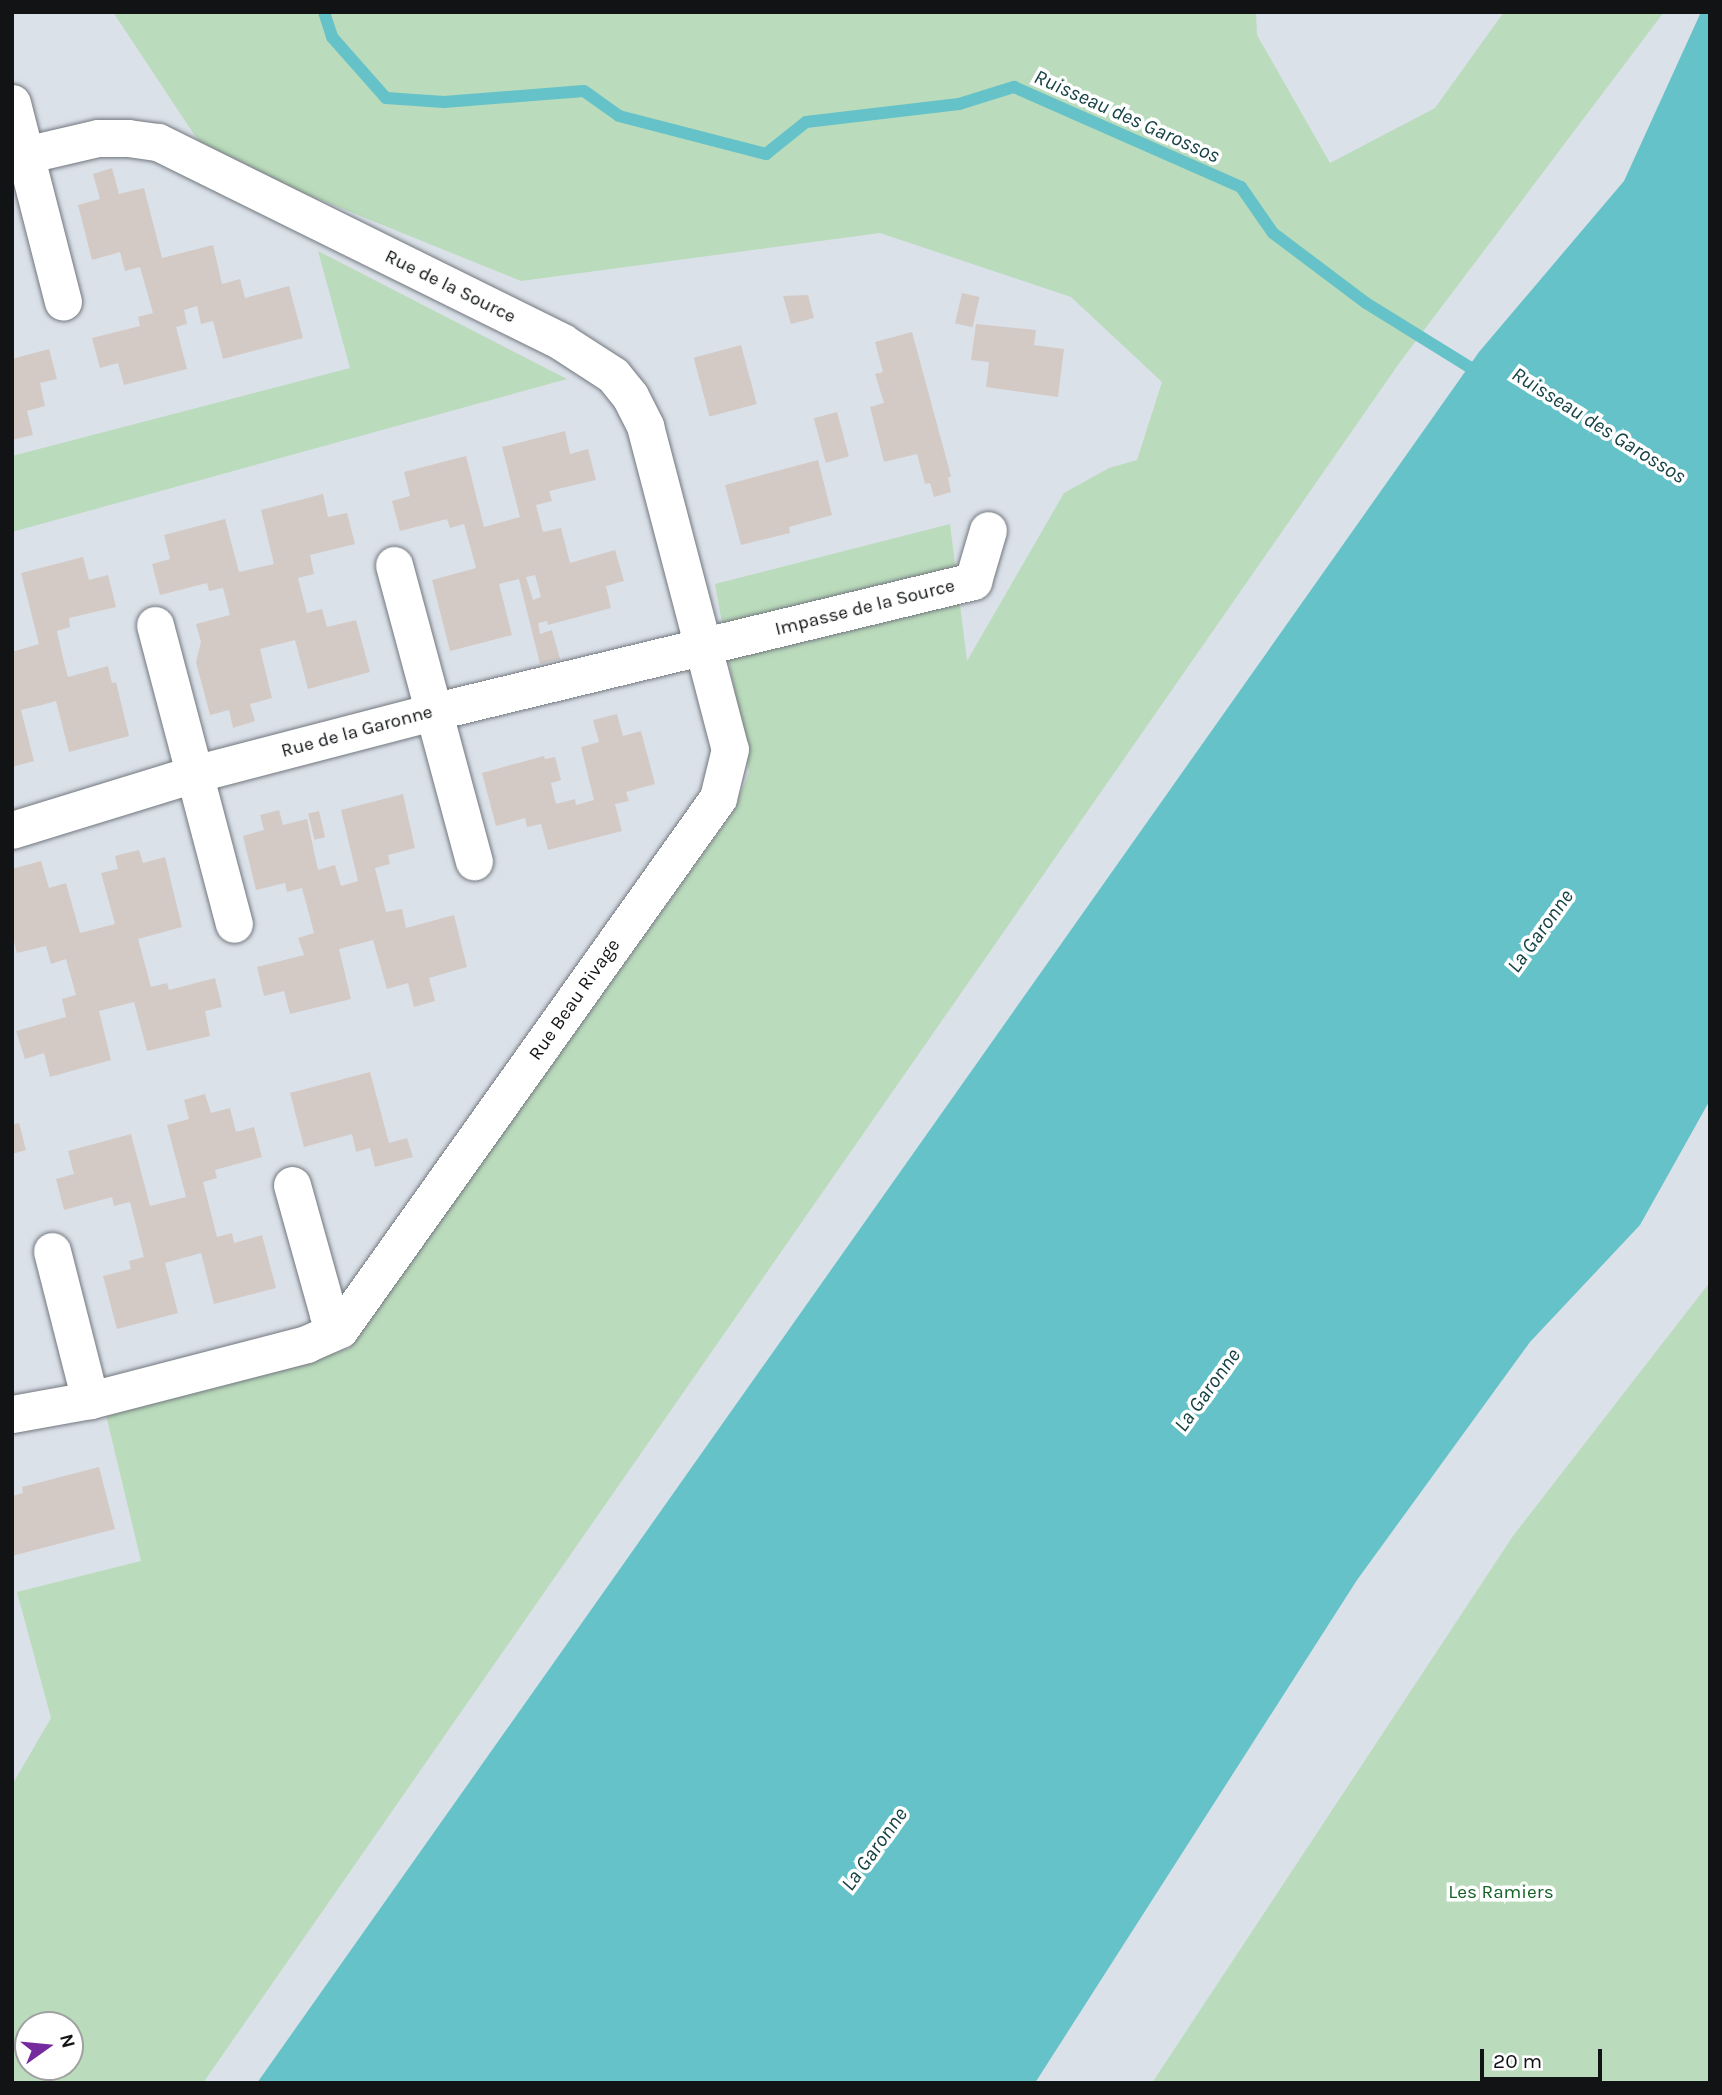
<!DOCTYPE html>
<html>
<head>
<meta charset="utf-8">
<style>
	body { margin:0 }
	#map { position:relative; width:1722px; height:2095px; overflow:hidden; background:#dbe1e9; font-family:Karla,sans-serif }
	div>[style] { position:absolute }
	.green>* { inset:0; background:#badbbc }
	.water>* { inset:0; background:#65c2c8 }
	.stream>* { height:12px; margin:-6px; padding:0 6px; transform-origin:6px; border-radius:6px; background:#65c2c8 }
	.building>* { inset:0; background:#d3cac5; transform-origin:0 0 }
	.roads { filter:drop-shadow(0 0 2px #72777e) drop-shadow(0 0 2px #72777e) }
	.minor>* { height:37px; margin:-18.5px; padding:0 18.5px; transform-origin:18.5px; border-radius:18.5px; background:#fff }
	span { translate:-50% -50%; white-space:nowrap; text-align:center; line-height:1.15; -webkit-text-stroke:7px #fff; paint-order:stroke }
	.street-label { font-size:19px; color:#111315 }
	.park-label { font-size:19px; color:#136226 }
	.water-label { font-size:21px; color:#164245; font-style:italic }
	.frame { position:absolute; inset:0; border:14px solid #111315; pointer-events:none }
	.north { position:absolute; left:14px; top:2011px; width:70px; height:70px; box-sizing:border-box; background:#fff; border:2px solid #a0a1a1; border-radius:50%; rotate:75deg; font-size:19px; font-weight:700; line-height:28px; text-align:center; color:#111315 }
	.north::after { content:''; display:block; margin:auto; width:24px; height:32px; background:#752b9e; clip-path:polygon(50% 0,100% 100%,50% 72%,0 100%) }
	.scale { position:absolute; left:1480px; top:2049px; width:122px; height:32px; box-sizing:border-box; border:4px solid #111315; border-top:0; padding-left:9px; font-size:21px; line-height:24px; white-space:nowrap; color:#111315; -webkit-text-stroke:5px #fff; paint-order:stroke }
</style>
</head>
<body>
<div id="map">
	<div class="green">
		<div style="clip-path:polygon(evenodd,113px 12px,1256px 12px,1257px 35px,1330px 163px,1435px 108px,1504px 12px,1664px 12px,1400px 362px,203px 2083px,12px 2083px,12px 1785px,51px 1718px,17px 1592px,141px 1561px,106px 1415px,349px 1349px,734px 811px,749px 772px,715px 584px,950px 524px,967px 661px,1064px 493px,1109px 468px,1137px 460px,1162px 382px,1071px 297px,880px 233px,521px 281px,207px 154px,113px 12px,28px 2025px,70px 2025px,70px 2067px,28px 2067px,28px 2025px)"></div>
		<div style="clip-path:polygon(318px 251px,567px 379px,12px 532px,12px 456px,350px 368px)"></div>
		<div style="clip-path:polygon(1710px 1282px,1710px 2083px,1152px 2083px,1513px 1536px)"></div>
	</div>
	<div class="water">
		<div style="clip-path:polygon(1701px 12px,1710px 12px,1710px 1100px,1640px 1225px,1530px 1342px,1357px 1580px,1035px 2083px,257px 2083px,1479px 352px,1624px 181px)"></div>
	</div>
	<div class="stream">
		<div style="left:324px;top:12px;width:26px;rotate:72deg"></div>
		<div style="left:332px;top:37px;width:81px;rotate:48.5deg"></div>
		<div style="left:386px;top:98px;width:58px;rotate:3.9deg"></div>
		<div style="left:444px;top:102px;width:140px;rotate:-4.5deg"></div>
		<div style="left:584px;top:91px;width:43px;rotate:35.5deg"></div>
		<div style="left:619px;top:116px;width:152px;rotate:14.5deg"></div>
		<div style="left:766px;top:154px;width:51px;rotate:-38.7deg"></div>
		<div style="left:806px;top:122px;width:154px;rotate:-6.7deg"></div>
		<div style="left:959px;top:104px;width:58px;rotate:-17.2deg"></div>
		<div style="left:1014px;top:87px;width:248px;rotate:23.8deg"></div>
		<div style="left:1241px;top:187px;width:56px;rotate:55.2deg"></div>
		<div style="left:1273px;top:233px;width:116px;rotate:37deg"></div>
		<div style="left:1366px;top:303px;width:137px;rotate:31.8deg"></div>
	</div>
	<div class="building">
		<div style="clip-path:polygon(112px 168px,119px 194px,144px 188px,162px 258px,213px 245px,222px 284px,240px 279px,245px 298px,289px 286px,303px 338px,223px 359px,213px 321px,201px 324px,197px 306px,184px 310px,187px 324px,176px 327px,187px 369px,124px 385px,118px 363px,100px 368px,92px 338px,140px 326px,138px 317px,153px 313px,140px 267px,125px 271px,120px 252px,92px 260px,78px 205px,100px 199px,93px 174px)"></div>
		<div style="left:962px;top:293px;width:18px;height:31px;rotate:13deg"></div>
		<div style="clip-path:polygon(808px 295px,814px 318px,791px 324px,783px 296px)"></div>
		<div style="clip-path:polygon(976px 324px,1036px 330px,1034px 345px,1064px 349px,1058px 397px,986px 387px,989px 362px,971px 360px)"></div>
		<div style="clip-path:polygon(912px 332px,951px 476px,948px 478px,951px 492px,934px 497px,930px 483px,925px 484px,917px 454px,884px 462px,870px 407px,884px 403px,875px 374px,883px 372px,875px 342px)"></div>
		<div style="left:741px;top:345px;width:61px;height:49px;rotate:75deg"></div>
		<div style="clip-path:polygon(49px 349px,57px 379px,40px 383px,45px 406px,27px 411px,33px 435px,12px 440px,12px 359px)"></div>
		<div style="left:837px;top:412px;width:46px;height:24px;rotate:75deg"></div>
		<div style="clip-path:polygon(evenodd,565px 431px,570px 454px,588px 449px,596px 480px,549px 491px,552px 501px,536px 505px,543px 532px,561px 528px,570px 563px,615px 550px,624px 581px,606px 586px,611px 608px,548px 625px,547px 621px,538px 623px,540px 634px,552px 630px,560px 659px,540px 664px,519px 579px,499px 584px,512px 635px,450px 651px,432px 580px,476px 568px,464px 524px,450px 528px,447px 519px,400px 531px,392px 501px,410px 496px,404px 472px,466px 456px,484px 527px,520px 517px,502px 447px,565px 431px,535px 575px,541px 597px,533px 600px,526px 577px,535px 575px)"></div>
		<div style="clip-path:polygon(818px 460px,832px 515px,789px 527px,790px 533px,741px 545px,725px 485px)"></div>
		<div style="clip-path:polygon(323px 494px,328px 517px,347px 513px,355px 544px,310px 555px,314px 574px,298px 578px,307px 613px,322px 609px,327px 627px,356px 620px,370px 672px,308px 689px,295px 640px,260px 649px,272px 698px,250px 704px,255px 721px,233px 728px,229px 710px,210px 715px,196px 662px,201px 642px,196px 624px,230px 615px,223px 588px,209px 591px,207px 583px,160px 595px,152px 564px,170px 559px,164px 535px,225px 519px,239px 572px,274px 564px,261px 510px)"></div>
		<div style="clip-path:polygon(83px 557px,89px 580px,108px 575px,116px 607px,69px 618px,70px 627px,57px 631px,63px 658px,68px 677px,108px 666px,112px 683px,116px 682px,129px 736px,69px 752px,56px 701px,38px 706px,21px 710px,34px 761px,12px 767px,12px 652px,39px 644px,21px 573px)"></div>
		<div style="clip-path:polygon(617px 714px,623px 736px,641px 731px,655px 784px,626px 792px,629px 801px,615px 804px,622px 831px,548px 850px,541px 824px,527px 827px,525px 818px,496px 826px,482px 773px,544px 756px,545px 759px,555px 757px,561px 780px,551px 783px,556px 804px,575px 799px,576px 805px,594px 800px,581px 747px,599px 742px,593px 720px)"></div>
		<div style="clip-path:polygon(403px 794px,415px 848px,388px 855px,390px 864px,375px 868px,386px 912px,402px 909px,406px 928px,454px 915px,467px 967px,429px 978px,435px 1001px,414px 1007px,408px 983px,387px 989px,373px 940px,339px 949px,351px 999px,290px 1014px,284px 991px,264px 996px,257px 967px,304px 955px,298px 938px,314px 933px,309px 914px,302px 888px,287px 892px,285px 883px,256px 890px,243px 836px,264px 830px,260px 815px,279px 810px,283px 825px,307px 819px,318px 870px,335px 865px,341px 886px,358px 881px,341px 810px)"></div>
		<div style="left:319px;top:811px;width:27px;height:11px;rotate:77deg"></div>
		<div style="clip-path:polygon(139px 850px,143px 863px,165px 857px,182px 927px,138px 939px,151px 987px,167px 983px,169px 990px,215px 978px,222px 1007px,205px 1011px,210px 1036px,147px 1051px,134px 1002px,99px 1011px,111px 1060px,50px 1077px,44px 1053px,25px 1059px,16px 1031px,66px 1017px,62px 999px,76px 995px,66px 959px,51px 964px,46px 946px,17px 953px,12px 934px,12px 869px,41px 861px,49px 888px,66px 883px,80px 933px,115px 924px,101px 873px,118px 869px,115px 856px)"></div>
		<div style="clip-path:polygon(370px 1072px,389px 1143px,407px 1138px,413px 1157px,375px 1167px,370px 1148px,356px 1152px,352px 1134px,304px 1147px,290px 1093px)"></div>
		<div style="clip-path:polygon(205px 1094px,211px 1113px,230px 1108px,236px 1132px,254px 1127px,262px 1157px,215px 1170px,217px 1178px,203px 1182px,217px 1237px,232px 1233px,234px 1243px,262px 1235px,276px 1288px,214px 1304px,201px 1253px,165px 1263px,178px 1313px,117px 1329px,103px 1276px,131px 1269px,129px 1261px,144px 1257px,130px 1202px,114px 1206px,112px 1197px,64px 1210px,56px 1179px,74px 1174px,68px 1151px,131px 1134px,150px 1206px,186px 1197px,167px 1125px,189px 1119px,184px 1100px)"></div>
		<div style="clip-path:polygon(19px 1123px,26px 1150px,12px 1154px,12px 1125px)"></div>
		<div style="clip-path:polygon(99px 1467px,115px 1529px,12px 1556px,12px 1496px,23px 1493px,22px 1487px)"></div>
	</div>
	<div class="roads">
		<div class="minor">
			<div style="left:12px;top:103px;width:205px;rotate:75.6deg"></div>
			<div style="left:12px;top:158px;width:88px;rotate:-13.1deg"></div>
			<div style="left:98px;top:138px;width:30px"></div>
			<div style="left:128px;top:138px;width:30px;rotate:8deg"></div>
			<div style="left:158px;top:142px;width:451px;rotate:26.3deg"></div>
			<div style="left:562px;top:342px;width:61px;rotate:32.9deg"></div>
			<div style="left:613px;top:375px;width:27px;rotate:51deg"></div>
			<div style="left:630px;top:396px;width:34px;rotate:63deg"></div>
			<div style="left:645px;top:426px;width:334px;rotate:75.3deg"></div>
			<div style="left:730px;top:749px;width:50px;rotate:103.8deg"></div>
			<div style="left:718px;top:798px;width:652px;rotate:125.45deg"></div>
			<div style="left:340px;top:1329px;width:36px;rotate:156deg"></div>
			<div style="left:307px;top:1344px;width:224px;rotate:165.5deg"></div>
			<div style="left:90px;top:1400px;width:79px;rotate:169.8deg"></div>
			<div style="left:394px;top:565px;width:307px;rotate:74.9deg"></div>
			<div style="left:155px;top:625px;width:309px;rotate:75.2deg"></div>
			<div style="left:12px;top:830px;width:190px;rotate:-17.1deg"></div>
			<div style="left:194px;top:774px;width:246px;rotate:-14.6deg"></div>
			<div style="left:432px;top:712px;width:557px;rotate:-13.61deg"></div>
			<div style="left:973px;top:581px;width:53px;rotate:-73.6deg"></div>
			<div style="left:292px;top:1185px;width:134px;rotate:74.4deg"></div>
			<div style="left:328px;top:1314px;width:19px;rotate:51deg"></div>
			<div style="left:52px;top:1251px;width:154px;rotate:75.7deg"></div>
		</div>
	</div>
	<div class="street-label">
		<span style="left:450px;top:287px;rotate:26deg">Rue de la Source</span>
		<span style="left:865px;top:608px;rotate:-14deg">Impasse de la Source</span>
		<span style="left:357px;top:732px;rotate:-15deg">Rue de la Garonne</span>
		<span style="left:575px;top:1000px;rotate:-55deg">Rue Beau Rivage</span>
	</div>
	<div class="park-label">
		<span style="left:1501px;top:1893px">Les Ramiers</span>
	</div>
	<div class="water-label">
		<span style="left:1127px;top:116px;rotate:24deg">Ruisseau des Garossos</span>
		<span style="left:1599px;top:425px;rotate:32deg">Ruisseau des Garossos</span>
		<span style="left:1540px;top:931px;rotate:-54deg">La Garonne</span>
		<span style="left:1207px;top:1390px;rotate:-54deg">La Garonne</span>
		<span style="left:874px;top:1849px;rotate:-54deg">La Garonne</span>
	</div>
	<div class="frame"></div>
	<div class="north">N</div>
	<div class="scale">20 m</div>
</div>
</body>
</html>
